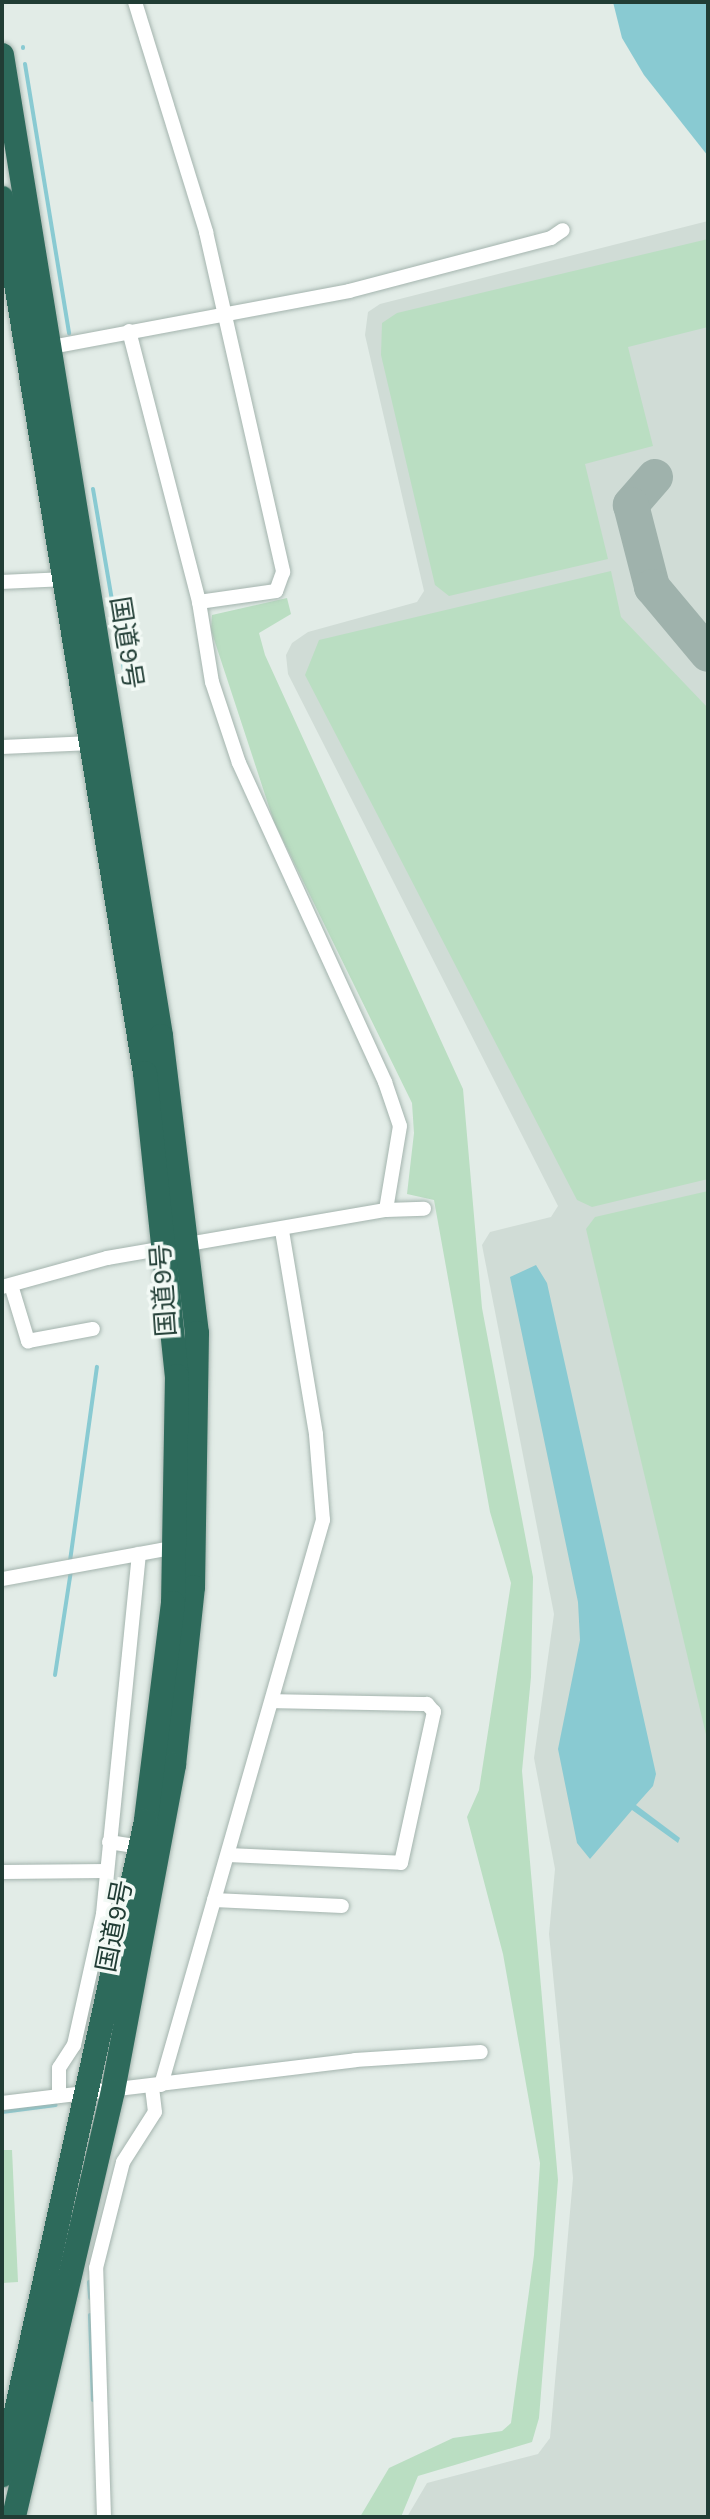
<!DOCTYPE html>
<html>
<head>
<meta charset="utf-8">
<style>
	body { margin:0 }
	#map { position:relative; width:710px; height:2519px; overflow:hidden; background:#e2ece7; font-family:Karla,"Noto Sans JP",sans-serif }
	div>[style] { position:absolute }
	.built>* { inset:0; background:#d0dcd6 }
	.green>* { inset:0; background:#badec2 }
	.water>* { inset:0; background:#89cad2 }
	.stream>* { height:4px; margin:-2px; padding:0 2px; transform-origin:2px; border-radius:2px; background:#89cad2 }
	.taxiway>* { height:36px; margin:-18px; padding:0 18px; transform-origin:18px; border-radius:18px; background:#9fb2ac }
	.roads { filter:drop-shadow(0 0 2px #a4b4ae) drop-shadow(0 0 2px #a4b4ae) }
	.street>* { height:14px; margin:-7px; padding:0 7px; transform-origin:7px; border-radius:7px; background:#fff }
	.highway>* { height:24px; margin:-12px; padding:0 12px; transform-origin:12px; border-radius:12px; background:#2d6a5b }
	span { translate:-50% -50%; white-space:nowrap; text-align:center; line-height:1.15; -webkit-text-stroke:7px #f2f9f5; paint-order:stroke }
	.street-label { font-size:26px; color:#213d35 }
	.frame { position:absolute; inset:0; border:4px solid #213d35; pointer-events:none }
</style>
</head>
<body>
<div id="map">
	<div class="built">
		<div style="clip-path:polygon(708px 221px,708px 2517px,407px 2517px,427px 2483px,538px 2454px,550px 2438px,573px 2178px,549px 1934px,555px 1869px,534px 1758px,554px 1614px,482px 1245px,490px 1232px,551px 1217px,558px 1206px,288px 674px,286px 655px,292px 643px,308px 632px,417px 602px,424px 591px,365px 335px,368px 312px,380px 304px)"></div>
	</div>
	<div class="green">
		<div style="clip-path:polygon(708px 239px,708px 327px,628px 347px,653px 446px,585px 464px,608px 559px,449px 596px,435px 585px,381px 355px,382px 323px,397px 313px)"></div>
		<div style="clip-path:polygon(611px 571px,621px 617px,708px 708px,708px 1179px,592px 1207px,577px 1200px,305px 675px,319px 640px)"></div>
		<div style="clip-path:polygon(287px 598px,291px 614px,259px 633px,265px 655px,463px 1089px,482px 1308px,533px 1577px,531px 1677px,522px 1771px,558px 2180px,539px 2418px,532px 2442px,418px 2476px,401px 2517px,360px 2517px,389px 2468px,453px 2438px,502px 2431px,511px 2423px,534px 2255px,540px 2163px,503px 1954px,467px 1817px,479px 1790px,511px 1583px,490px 1512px,434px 1200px,407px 1194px,414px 1133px,412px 1103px,274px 822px,211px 630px,212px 615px)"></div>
		<div style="clip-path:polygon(708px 1191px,708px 1743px,586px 1229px,595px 1217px)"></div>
		<div style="clip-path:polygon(2px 2150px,12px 2150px,18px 2282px,2px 2283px)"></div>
	</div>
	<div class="water">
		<div style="clip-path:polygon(613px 2px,708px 2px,708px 156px,644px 75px,622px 38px)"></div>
		<div style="clip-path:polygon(536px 1265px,547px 1283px,656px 1774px,653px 1786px,636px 1805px,680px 1838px,678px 1843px,632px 1810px,590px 1859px,577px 1843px,558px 1749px,580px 1640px,578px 1602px,510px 1277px)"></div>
	</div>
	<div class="stream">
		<div style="left:23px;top:47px;width:1px;rotate:90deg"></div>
		<div style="left:25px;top:64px;width:273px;rotate:80.7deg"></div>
		<div style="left:93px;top:489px;width:184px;rotate:80.3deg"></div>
		<div style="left:70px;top:1561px;width:196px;rotate:-82.1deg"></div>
		<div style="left:55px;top:1675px;width:105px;rotate:-81.3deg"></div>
		<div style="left:2px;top:2112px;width:54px;rotate:-7.4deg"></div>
		<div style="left:89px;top:2282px;width:16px;rotate:86deg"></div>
		<div style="left:90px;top:2315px;width:85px;rotate:88deg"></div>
	</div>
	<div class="taxiway">
		<div style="left:655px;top:477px;width:37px;rotate:131deg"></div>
		<div style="left:631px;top:505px;width:85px;rotate:75.6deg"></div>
		<div style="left:652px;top:587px;width:87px;rotate:50.1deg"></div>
	</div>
	<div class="roads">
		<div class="street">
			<div style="left:135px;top:2px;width:241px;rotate:72.8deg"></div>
			<div style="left:206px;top:232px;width:349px;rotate:77.2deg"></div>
			<div style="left:283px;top:572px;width:20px;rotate:110deg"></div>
			<div style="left:276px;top:591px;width:78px;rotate:171.9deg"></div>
			<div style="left:129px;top:331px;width:280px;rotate:75.5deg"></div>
			<div style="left:199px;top:602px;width:81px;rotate:80.8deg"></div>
			<div style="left:212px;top:682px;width:85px;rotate:71.6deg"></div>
			<div style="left:239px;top:763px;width:351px;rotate:65.4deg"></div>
			<div style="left:385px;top:1082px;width:46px;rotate:71.2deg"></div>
			<div style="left:400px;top:1126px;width:85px;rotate:99.5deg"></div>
			<div style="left:51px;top:347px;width:303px;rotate:-10.6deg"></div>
			<div style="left:349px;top:291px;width:209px;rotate:-14.7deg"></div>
			<div style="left:551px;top:238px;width:14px;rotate:-34deg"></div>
			<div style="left:2px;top:582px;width:63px;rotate:-2.7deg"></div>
			<div style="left:2px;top:747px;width:90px;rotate:-2.5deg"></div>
			<div style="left:11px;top:1285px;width:59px;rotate:73.1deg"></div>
			<div style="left:28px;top:1341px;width:66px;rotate:-10.5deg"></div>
			<div style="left:2px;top:1287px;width:109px;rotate:-15.4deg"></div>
			<div style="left:107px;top:1258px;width:283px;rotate:-9.8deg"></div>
			<div style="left:386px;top:1210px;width:38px;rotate:-2deg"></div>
			<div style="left:2px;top:1579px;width:177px;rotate:-10.4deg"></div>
			<div style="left:109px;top:1842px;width:32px;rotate:9deg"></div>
			<div style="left:228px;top:1855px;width:173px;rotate:2.6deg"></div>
			<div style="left:401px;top:1863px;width:155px;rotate:-77.7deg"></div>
			<div style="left:434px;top:1712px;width:11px;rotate:-131deg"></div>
			<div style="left:427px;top:1704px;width:154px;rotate:-178.9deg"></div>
			<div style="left:2px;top:1872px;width:104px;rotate:-0.6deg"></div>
			<div style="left:214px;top:1900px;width:128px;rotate:2.7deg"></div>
			<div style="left:161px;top:2085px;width:588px;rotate:-74deg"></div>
			<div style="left:323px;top:1520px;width:86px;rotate:-94.7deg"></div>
			<div style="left:316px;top:1434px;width:206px;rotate:-99.5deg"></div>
			<div style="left:59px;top:2096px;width:28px;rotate:-90deg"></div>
			<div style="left:59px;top:2068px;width:27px;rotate:-57deg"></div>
			<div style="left:74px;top:2045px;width:134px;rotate:-77.5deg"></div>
			<div style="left:103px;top:1914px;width:362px;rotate:-84.3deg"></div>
			<div style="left:2px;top:2103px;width:356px;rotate:-6.9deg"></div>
			<div style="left:355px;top:2060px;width:126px;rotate:-3.6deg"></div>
			<div style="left:104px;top:2517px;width:249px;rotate:-91.8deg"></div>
			<div style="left:96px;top:2268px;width:109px;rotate:-75.7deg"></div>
			<div style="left:123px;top:2162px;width:59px;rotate:-57.4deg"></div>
			<div style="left:155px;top:2112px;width:25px;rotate:-97deg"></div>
		</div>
		<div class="highway">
			<div style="left:2px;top:55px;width:994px;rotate:80.79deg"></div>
			<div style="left:161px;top:1036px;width:299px;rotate:83.1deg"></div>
			<div style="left:197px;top:1333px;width:254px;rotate:90.9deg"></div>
			<div style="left:193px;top:1587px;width:179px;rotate:96.1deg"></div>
			<div style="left:174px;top:1765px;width:332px;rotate:100.6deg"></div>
			<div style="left:113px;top:2091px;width:437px;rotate:103.1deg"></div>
			<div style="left:2px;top:198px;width:887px;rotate:80.72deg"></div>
			<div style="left:145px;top:1073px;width:305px;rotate:84deg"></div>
			<div style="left:177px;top:1376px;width:227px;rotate:91deg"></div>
			<div style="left:173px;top:1603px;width:220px;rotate:97.1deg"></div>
			<div style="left:146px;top:1821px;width:670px;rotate:102.42deg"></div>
		</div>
	</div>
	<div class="street-label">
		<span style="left:126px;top:643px;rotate:81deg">国道9号</span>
		<span style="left:164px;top:1290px;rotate:-94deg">国道9号</span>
		<span style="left:115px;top:1926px;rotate:-79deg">国道9号</span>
	</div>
	<div class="frame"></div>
</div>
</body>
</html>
